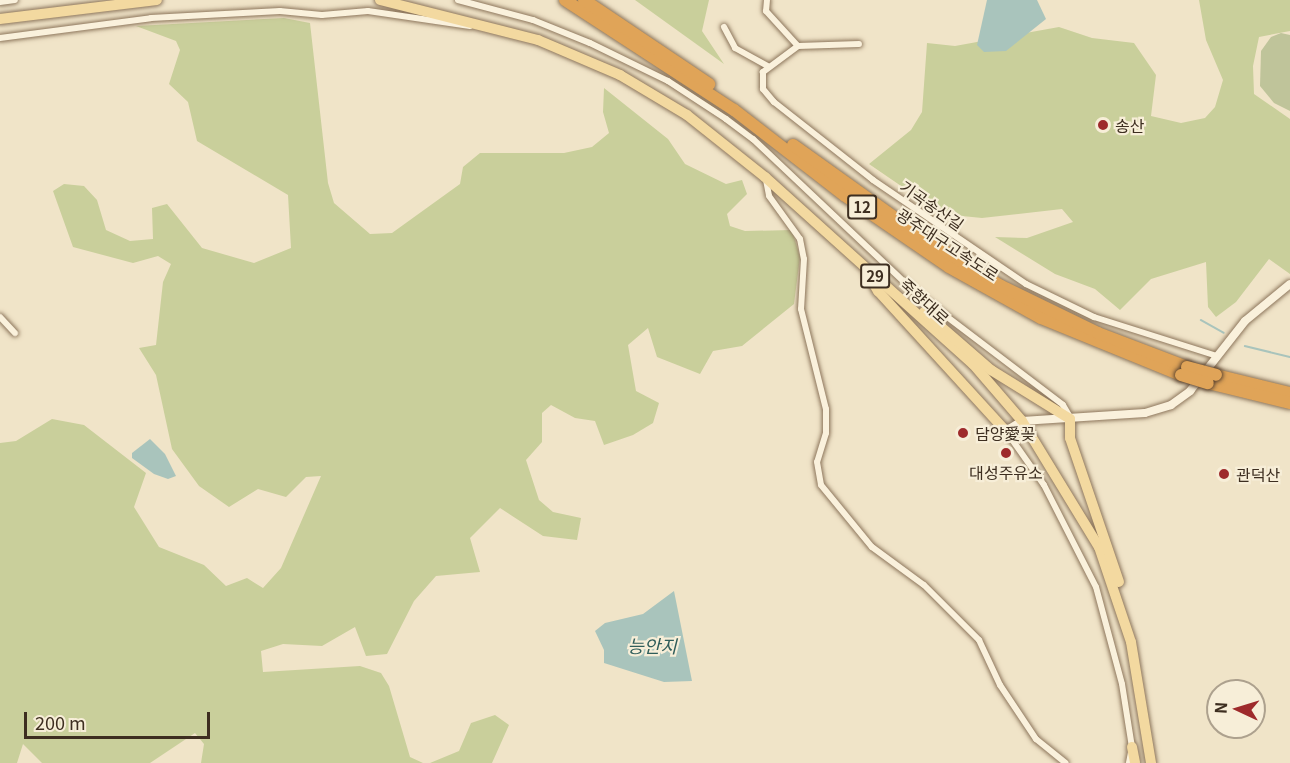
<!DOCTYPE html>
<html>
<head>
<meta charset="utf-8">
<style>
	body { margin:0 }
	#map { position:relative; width:1290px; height:763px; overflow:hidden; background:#f0e4c8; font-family:Georgia,"Noto Sans KR",serif }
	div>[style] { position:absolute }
	.green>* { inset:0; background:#c9cf9b }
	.cemetery>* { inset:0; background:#bfc49a }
	.water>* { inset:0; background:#a9c4bc }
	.stream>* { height:1.5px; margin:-0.75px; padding:0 0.75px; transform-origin:0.75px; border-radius:0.75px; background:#a9c4bc }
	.roads { filter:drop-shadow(0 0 2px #8d765c) drop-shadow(0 0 2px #8d765c) }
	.minor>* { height:6px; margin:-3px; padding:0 3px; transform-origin:3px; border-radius:3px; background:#faf1dc }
	.tertiary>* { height:8px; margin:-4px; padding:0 4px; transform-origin:4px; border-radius:4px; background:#faf1dc }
	.primary>* { height:10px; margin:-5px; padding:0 5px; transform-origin:5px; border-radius:5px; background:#f3d9a0 }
	.motorway>* { height:12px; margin:-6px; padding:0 6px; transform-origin:6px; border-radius:6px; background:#e0a458 }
	.bridges { filter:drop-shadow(0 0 2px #5b4430) drop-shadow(0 0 2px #5b4430) }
	.motorway-bridge>* { height:12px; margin:-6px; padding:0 6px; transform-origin:6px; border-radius:6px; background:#e0a458 }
	.dots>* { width:16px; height:16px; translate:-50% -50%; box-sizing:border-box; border:3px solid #f7eed8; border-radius:50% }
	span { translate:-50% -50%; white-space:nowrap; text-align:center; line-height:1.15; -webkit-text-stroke:4.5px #f7eed8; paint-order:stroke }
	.shield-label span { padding:2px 4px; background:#f7eed8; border:2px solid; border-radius:4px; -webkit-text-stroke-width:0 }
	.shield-label { font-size:15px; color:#3d2e20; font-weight:700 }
	.poi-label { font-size:16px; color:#3d2e20 }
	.left { translate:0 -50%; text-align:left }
	.street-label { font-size:16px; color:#3d2e20 }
	.water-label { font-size:18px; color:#2f5d5a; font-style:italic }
	.north { position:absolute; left:1206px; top:679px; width:60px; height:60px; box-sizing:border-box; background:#f7eed8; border:2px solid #ada18e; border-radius:50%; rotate:274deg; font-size:16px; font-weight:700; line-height:24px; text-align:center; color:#3d2e20 }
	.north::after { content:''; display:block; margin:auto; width:21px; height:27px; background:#9e2a2b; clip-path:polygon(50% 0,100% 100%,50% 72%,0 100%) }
	.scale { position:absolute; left:24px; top:712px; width:186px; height:27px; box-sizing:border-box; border:3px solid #3d2e20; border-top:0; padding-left:8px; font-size:18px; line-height:21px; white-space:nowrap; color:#3d2e20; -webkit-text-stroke:4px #f7eed8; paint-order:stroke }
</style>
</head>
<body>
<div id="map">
	<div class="green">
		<div style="clip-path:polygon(635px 0,709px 0,702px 31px,724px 64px)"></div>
		<div style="clip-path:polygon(1199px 0,1290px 0,1290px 31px,1259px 37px,1253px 66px,1254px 94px,1290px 119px,1290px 274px,1269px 259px,1236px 302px,1216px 317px,1208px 307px,1206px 262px,1151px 279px,1120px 310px,1095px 289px,1055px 274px,995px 237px,1027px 238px,1073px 222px,1062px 209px,982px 218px,942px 214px,869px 164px,911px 130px,922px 112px,927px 43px,955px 46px,1059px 27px,1092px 38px,1134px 43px,1156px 75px,1151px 116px,1181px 123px,1205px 118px,1215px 107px,1223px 80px,1206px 40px)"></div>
		<div style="clip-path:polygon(284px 18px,310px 23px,328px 183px,334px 203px,370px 234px,392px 233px,460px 184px,463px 167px,480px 153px,564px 153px,592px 147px,609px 133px,603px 112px,604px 88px,668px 139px,685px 164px,726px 184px,742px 180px,747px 194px,727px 214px,730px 226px,745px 231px,792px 230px,800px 257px,794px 304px,742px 346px,713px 351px,700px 374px,657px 357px,648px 328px,628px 345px,636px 391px,659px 403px,653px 423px,633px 435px,604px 445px,595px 421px,575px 418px,551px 405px,542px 413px,542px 442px,526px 460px,539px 500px,553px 512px,581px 518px,577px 540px,543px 536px,500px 508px,470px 538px,480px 572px,436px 576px,414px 601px,387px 654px,366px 656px,355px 627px,322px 646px,283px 644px,261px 651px,263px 672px,360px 666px,381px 673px,389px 686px,410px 757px,423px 763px,201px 763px,204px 744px,195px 733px,150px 763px,42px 763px,23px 744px,17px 763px,0 763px,0 443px,16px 441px,52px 419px,84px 425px,146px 473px,134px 507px,159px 547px,204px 565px,226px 586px,247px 578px,263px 588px,281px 568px,321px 476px,306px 477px,286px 497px,258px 489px,229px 507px,199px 486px,172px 449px,156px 375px,139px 348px,156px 345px,163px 282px,171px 264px,158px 256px,133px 263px,73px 247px,53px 191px,64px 184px,84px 186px,97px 200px,106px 230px,130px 241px,153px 239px,152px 208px,167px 204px,202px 248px,254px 263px,291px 248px,288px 195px,197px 141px,188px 102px,169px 84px,180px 50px,176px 41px,136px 26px)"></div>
		<div style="clip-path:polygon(495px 715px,509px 725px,492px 763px,430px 763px,459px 751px,471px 723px)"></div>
	</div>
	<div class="cemetery">
		<div style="clip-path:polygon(1281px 33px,1290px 35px,1290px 111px,1274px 103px,1260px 86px,1261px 51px,1271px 37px)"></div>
	</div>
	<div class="water">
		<div style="clip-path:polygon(987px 0,1037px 0,1046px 19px,1006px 51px,984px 52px,977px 45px)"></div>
		<div style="clip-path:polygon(150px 439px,165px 454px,176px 476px,168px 479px,154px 474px,132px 458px,132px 453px)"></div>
		<div style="clip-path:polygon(674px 591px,692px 681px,664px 682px,604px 663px,604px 650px,595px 631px,605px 623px,643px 614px)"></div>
	</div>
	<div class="stream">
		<div style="left:1201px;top:320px;width:26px;rotate:29deg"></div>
		<div style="left:1245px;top:346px;width:46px;rotate:13.7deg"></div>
	</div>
	<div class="roads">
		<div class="minor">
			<div style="left:458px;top:0;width:78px;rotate:14.9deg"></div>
			<div style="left:533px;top:20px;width:61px;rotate:22deg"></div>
			<div style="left:590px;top:43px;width:87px;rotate:26deg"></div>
			<div style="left:668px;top:81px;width:69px;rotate:33.2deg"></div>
			<div style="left:726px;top:119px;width:34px;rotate:37deg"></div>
			<div style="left:753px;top:139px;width:226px;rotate:43.4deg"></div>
			<div style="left:917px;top:294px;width:183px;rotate:37.2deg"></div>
			<div style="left:1063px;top:405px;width:14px;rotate:60deg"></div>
			<div style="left:767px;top:0;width:11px;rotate:95deg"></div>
			<div style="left:766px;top:11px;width:47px;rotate:47.6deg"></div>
			<div style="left:798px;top:46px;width:44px;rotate:143.4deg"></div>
			<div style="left:763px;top:72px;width:17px;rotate:90deg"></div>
			<div style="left:763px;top:89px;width:17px;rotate:50deg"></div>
			<div style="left:774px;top:102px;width:126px;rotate:38.2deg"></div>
			<div style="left:873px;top:180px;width:185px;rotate:34.2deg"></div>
			<div style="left:1026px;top:284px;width:76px;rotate:25.9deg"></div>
			<div style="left:1094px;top:317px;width:129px;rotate:17.6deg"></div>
			<div style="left:0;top:2px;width:15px;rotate:-8deg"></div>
			<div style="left:724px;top:27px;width:24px;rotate:62deg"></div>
			<div style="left:735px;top:48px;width:37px;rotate:29deg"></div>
			<div style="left:0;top:38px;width:152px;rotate:-7.5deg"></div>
			<div style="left:151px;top:18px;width:129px;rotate:-3.1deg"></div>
			<div style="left:280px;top:11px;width:42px;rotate:5.4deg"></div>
			<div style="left:322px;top:15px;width:46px;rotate:-5deg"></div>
			<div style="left:368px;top:11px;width:103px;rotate:8.4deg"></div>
			<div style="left:798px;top:46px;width:61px;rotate:-1.9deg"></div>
			<div style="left:766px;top:180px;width:16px;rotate:79deg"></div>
			<div style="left:769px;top:196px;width:53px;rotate:54.2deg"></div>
			<div style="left:800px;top:239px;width:20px;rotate:79deg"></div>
			<div style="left:804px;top:259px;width:50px;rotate:93.4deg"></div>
			<div style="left:801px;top:309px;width:103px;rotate:76deg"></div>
			<div style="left:826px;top:409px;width:24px;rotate:90deg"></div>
			<div style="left:826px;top:433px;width:30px;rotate:107deg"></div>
			<div style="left:817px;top:462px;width:23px;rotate:80deg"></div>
			<div style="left:821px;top:485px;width:80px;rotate:50.6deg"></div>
			<div style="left:872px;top:547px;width:64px;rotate:36.2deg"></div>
			<div style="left:924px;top:585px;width:78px;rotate:45deg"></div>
			<div style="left:979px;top:640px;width:50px;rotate:65deg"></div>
			<div style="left:1000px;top:685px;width:65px;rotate:56.3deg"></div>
			<div style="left:1036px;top:739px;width:38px;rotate:39deg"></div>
			<div style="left:0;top:317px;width:22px;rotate:47deg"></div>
			<div style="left:1006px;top:431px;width:66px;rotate:54.9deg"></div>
			<div style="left:1044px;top:485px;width:114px;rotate:63deg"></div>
			<div style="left:1096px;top:587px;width:100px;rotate:75deg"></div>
			<div style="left:1122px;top:684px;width:64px;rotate:81deg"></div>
			<div style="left:1132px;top:747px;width:16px;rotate:101deg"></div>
		</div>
		<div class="tertiary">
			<div style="left:1006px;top:431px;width:19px;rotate:-32deg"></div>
			<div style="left:1022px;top:421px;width:123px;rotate:-3.7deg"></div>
			<div style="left:1145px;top:413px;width:27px;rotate:-17deg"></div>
			<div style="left:1171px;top:405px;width:24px;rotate:-36deg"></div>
			<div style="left:1190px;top:391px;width:89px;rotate:-51.8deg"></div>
			<div style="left:1245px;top:321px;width:58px;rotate:-39.4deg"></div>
		</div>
		<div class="primary">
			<div style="left:380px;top:0;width:163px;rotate:14.2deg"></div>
			<div style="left:538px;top:40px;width:89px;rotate:23.1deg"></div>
			<div style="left:620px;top:75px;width:78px;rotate:30.8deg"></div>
			<div style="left:687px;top:115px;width:100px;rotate:38.5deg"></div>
			<div style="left:765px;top:177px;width:280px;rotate:42deg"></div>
			<div style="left:973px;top:364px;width:75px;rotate:49.3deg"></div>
			<div style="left:1022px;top:421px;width:148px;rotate:58.6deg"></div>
			<div style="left:1099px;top:547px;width:100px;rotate:71.4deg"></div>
			<div style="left:1131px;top:642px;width:123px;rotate:80.6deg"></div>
			<div style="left:0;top:19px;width:158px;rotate:-6.9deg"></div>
			<div style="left:868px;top:274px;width:20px;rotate:60deg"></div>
			<div style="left:878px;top:291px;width:190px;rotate:47.6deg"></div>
			<div style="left:924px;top:312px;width:89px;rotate:40.9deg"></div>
			<div style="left:991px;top:370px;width:93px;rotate:31.8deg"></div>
			<div style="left:1070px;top:419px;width:19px;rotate:90deg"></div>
			<div style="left:1070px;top:438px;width:152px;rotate:71.2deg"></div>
			<div style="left:1132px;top:747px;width:16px;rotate:79deg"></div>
		</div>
		<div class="motorway">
			<div style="left:565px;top:0;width:202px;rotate:33.1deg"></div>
			<div style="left:734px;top:110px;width:139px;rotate:37.7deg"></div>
			<div style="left:844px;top:195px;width:127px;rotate:34.4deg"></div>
			<div style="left:949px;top:267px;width:105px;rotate:29deg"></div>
			<div style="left:1041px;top:318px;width:151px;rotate:22.2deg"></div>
			<div style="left:584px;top:0;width:151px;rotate:33.9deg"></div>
			<div style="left:793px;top:145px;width:162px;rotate:35.5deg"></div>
			<div style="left:925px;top:239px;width:89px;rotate:31.7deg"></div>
			<div style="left:1001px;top:286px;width:108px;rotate:25.9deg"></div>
			<div style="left:1098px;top:333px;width:95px;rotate:20.9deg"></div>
			<div style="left:1216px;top:375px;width:76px;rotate:13.7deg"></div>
			<div style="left:1208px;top:383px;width:84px;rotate:13.7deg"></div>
		</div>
	</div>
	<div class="bridges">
		<div class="motorway-bridge">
			<div style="left:1187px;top:367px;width:30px;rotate:15deg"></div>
			<div style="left:1181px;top:375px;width:28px;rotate:17deg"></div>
		</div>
	</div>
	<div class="dots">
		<div style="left:1103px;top:125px;background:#9e2a2b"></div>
		<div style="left:963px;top:433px;background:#9e2a2b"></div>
		<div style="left:1006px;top:453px;background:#9e2a2b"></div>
		<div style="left:1224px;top:474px;background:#9e2a2b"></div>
	</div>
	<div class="shield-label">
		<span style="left:862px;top:207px">12</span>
		<span style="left:875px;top:276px">29</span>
	</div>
	<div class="poi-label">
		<span class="left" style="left:1115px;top:125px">송산</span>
		<span class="left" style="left:975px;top:433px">담양愛꽂</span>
		<span style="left:1006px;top:472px">대성주유소</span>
		<span class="left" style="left:1236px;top:474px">관덕산</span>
	</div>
	<div class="street-label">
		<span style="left:932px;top:205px;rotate:35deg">기곡송산길</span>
		<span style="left:948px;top:244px;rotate:33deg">광주대구고속도로</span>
		<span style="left:925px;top:301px;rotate:42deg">죽향대로</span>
	</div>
	<div class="water-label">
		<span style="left:652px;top:645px">능안지</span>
	</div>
	<div class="north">N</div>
	<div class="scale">200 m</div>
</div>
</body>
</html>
